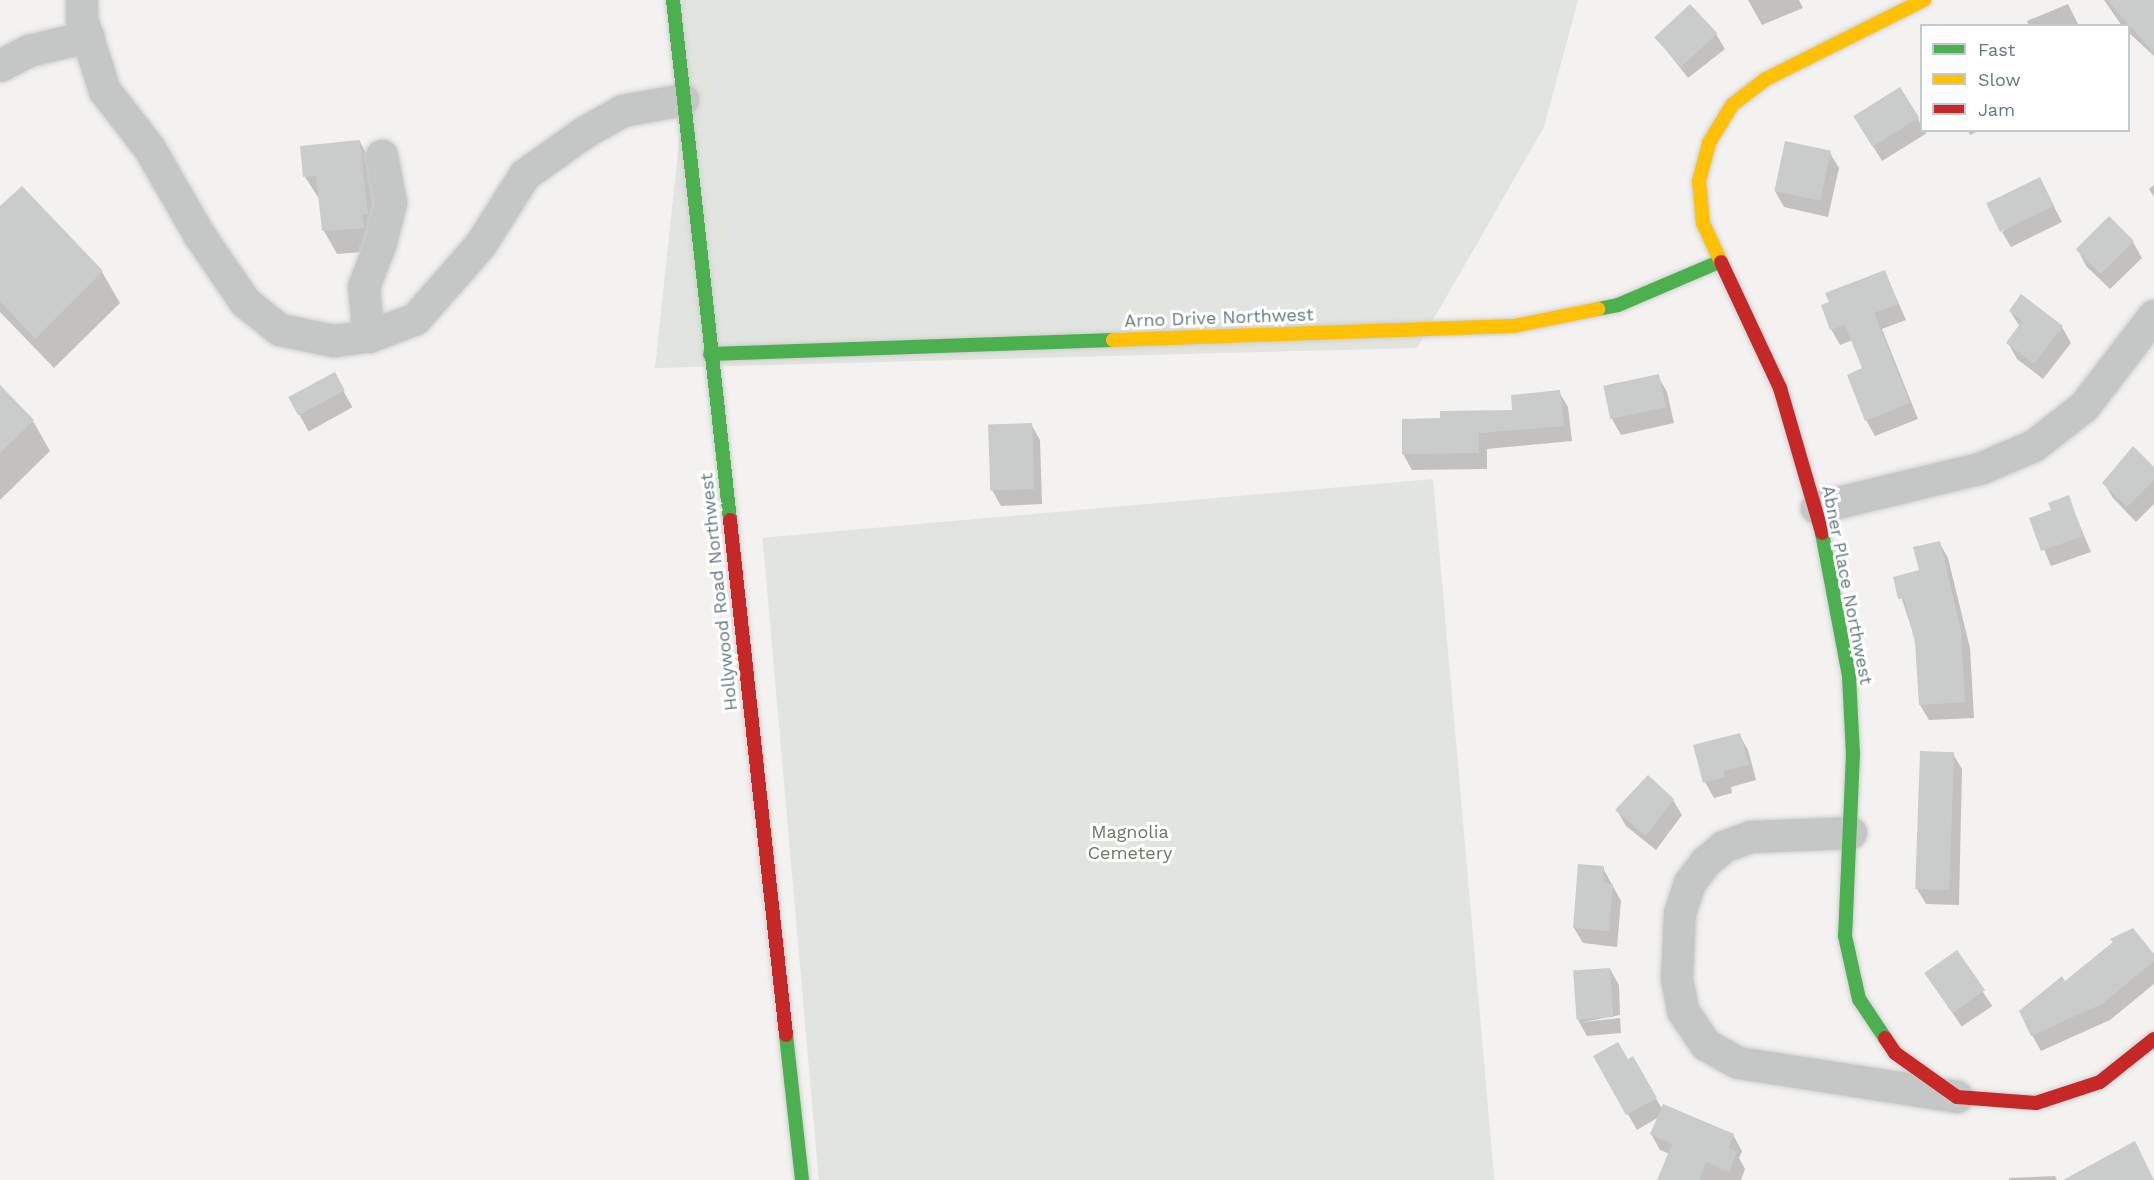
<!DOCTYPE html>
<html>
<head>
<meta charset="utf-8">
<style>
	body { margin:0 }
	#map { position:relative; width:2154px; height:1180px; overflow:hidden; background:#f3f2f1; font-family:"Work Sans",sans-serif }
	div>[style] { position:absolute }
	.green>* { inset:0; background:#e2e4df; transform-origin:0 0 }
	.shadow>* { inset:0; background:#0003; transform-origin:0 0 }
	.building>* { inset:0; background:#cacccc; transform-origin:0 0 }
	.roads { filter:drop-shadow(0 0 2px #cecfcf) drop-shadow(0 0 2px #cecfcf) }
	.street>* { height:32px; margin:-16px; padding:0 16px; transform-origin:16px; border-radius:16px; background:#c5c7c6 }
	.fast>* { height:14px; margin:-7px; padding:0 7px; transform-origin:7px; border-radius:7px; background:#4caf50 }
	.slow>* { height:14px; margin:-7px; padding:0 7px; transform-origin:7px; border-radius:7px; background:#ffc107 }
	.jam>* { height:14px; margin:-7px; padding:0 7px; transform-origin:7px; border-radius:7px; background:#c62828 }
	span { translate:-50% -50%; white-space:nowrap; text-align:center; line-height:1.15; -webkit-text-stroke:6px #fff; paint-order:stroke }
	.street-label { font-size:18px; color:#647a80 }
	.park-label { font-size:18px; color:#6b7863 }
	.legend { position:absolute; left:1920px; top:24px; width:210px; height:108px; box-sizing:border-box; background:#fff; border:2px solid #c1cacc; margin:0; padding:8px 10px; list-style:none; font-size:18px; color:#647a80 }
	.legend li { display:flex; align-items:center; gap:12px; height:30px }
	.legend b { width:30px; border:2px solid #c1cacc }
</style>
</head>
<body>
<div id="map">
	<div class="green">
		<div style="clip-path:polygon(682px 0,1578px 0,1544px 127px,1417px 348px,655px 368px,685px 86px)"></div>
		<div style="left:1433px;top:479px;width:704px;height:673px;rotate:85deg"></div>
	</div>
	<div class="shadow">
		<div style="clip-path:polygon(1748px 0,1799px 0,1803px 8px,1762px 25px)"></div>
		<div style="clip-path:polygon(2104px 0,2154px 0,2154px 56px,2128px 32px,2128px 26px,2122px 26px)"></div>
		<div style="clip-path:polygon(2068px 4px,2079px 26px,2029px 26px,2027px 21px)"></div>
		<div style="clip-path:polygon(1716px 34px,1725px 49px,1688px 78px,1656px 37px)"></div>
		<div style="clip-path:polygon(1918px 117px,1922px 130px,1927px 133px,1882px 161px,1865px 133px)"></div>
		<div style="clip-path:polygon(1968px 130px,1981px 130px,1970px 135px)"></div>
		<div style="clip-path:polygon(360px 142px,373px 165px,381px 237px,376px 251px,337px 254px,324px 231px,320px 200px,305px 177px)"></div>
		<div style="clip-path:polygon(1830px 153px,1839px 168px,1828px 217px,1784px 207px,1775px 191px)"></div>
		<div style="clip-path:polygon(2154px 185px,2154px 197px,2149px 189px)"></div>
		<div style="clip-path:polygon(21px 188px,102px 272px,120px 303px,54px 368px,0 312px,0 209px)"></div>
		<div style="clip-path:polygon(2048px 195px,2062px 222px,2011px 247px,2002px 232px)"></div>
		<div style="clip-path:polygon(2133px 242px,2142px 258px,2110px 289px,2086px 266px,2078px 250px)"></div>
		<div style="clip-path:polygon(1885px 272px,1906px 320px,1882px 329px,1918px 419px,1875px 436px,1866px 420px,1864px 369px,1853px 340px,1840px 345px,1831px 329px,1831px 303px)"></div>
		<div style="clip-path:polygon(2010px 311px,2062px 327px,2071px 343px,2043px 379px,2017px 359px,2008px 343px,2020px 327px)"></div>
		<div style="left:334px;top:374px;width:38px;height:50px;rotate:61deg"></div>
		<div style="clip-path:polygon(1658px 376px,1667px 392px,1674px 423px,1621px 435px,1612px 419px)"></div>
		<div style="clip-path:polygon(0 387px,33px 421px,50px 451px,0 500px)"></div>
		<div style="clip-path:polygon(1559px 392px,1568px 407px,1572px 441px,1487px 449px,1487px 469px,1412px 470px,1403px 454px,1441px 420px,1514px 411px)"></div>
		<div style="clip-path:polygon(1031px 424px,1040px 440px,1042px 504px,1001px 506px,992px 490px)"></div>
		<div style="clip-path:polygon(2133px 448px,2154px 469px,2154px 504px,2136px 522px,2113px 498px,2104px 483px)"></div>
		<div style="clip-path:polygon(2068px 497px,2091px 552px,2051px 566px,2031px 519px,2053px 511px)"></div>
		<div style="clip-path:polygon(1939px 542px,1948px 558px,1970px 648px,1974px 718px,1929px 720px,1920px 705px,1916px 642px,1895px 578px,1921px 572px)"></div>
		<div style="clip-path:polygon(1739px 734px,1748px 750px,1756px 780px,1731px 787px,1732px 793px,1714px 798px,1705px 782px)"></div>
		<div style="clip-path:polygon(1953px 754px,1962px 769px,1959px 905px,1926px 904px,1917px 889px)"></div>
		<div style="clip-path:polygon(1673px 800px,1682px 815px,1656px 850px,1626px 826px,1617px 810px)"></div>
		<div style="clip-path:polygon(1603px 868px,1621px 901px,1617px 947px,1583px 943px,1574px 928px)"></div>
		<div style="left:1956px;top:952px;width:65px;height:37px;rotate:56deg"></div>
		<div style="clip-path:polygon(2154px 956px,2154px 984px,2110px 1020px,2041px 1051px,2032px 1035px,2065px 983px)"></div>
		<div style="clip-path:polygon(1610px 969px,1619px 985px,1620px 1015px,1583px 1022px,1620px 1018px,1621px 1033px,1587px 1036px,1578px 1020px)"></div>
		<div style="clip-path:polygon(1595px 1057px,1628px 1061px,1633px 1058px,1662px 1109px,1733px 1135px,1742px 1151px,1739px 1158px,1745px 1169px,1741px 1180px,1659px 1180px,1670px 1154px,1660px 1150px,1651px 1134px,1659px 1117px,1637px 1130px)"></div>
		<div style="clip-path:polygon(2055px 1176px,2057px 1180px,2009px 1180px,2009px 1178px)"></div>
	</div>
	<div class="building">
		<div style="clip-path:polygon(2107px 0,2154px 0,2154px 53px)"></div>
		<div style="left:1690px;top:4px;width:40px;height:49px;rotate:47deg"></div>
		<div style="left:1900px;top:87px;width:36px;height:55px;rotate:58deg"></div>
		<div style="clip-path:polygon(360px 140px,368px 214px,362px 215px,364px 228px,322px 231px,316px 176px,303px 177px,300px 146px)"></div>
		<div style="left:1785px;top:141px;width:47px;height:51px;rotate:12deg"></div>
		<div style="left:2040px;top:177px;width:32px;height:60px;rotate:64deg"></div>
		<div style="clip-path:polygon(22px 186px,103px 271px,35px 339px,0 301px,0 206px)"></div>
		<div style="left:2109px;top:216px;width:35px;height:47px;rotate:45deg"></div>
		<div style="clip-path:polygon(1885px 270px,1898px 304px,1874px 313px,1910px 403px,1865px 421px,1847px 375px,1862px 368px,1845px 325px,1830px 330px,1821px 305px,1829px 302px,1825px 293px)"></div>
		<div style="clip-path:polygon(2021px 294px,2063px 326px,2034px 364px,2006px 343px,2022px 321px,2009px 311px)"></div>
		<div style="left:335px;top:372px;width:21px;height:53px;rotate:62deg"></div>
		<div style="left:1659px;top:374px;width:34px;height:57px;rotate:78deg"></div>
		<div style="clip-path:polygon(0 385px,34px 420px,0 453px)"></div>
		<div style="clip-path:polygon(1560px 390px,1564px 426px,1479px 433px,1479px 453px,1402px 454px,1402px 419px,1440px 418px,1440px 411px,1512px 410px,1511px 395px)"></div>
		<div style="left:1032px;top:423px;width:66px;height:44px;rotate:88deg"></div>
		<div style="clip-path:polygon(2133px 446px,2154px 467px,2154px 480px,2127px 507px,2102px 483px)"></div>
		<div style="clip-path:polygon(2069px 495px,2083px 536px,2041px 551px,2029px 518px,2051px 510px,2048px 503px)"></div>
		<div style="clip-path:polygon(1940px 541px,1961px 631px,1965px 702px,1919px 705px,1915px 643px,1904px 598px,1898px 599px,1893px 577px,1919px 570px,1913px 547px)"></div>
		<div style="clip-path:polygon(1740px 733px,1749px 765px,1723px 771px,1725px 777px,1703px 783px,1693px 745px)"></div>
		<div style="left:1920px;top:751px;width:34px;height:138px;rotate:2deg"></div>
		<div style="clip-path:polygon(1648px 775px,1674px 799px,1646px 836px,1615px 810px)"></div>
		<div style="clip-path:polygon(1578px 864px,1604px 866px,1604px 883px,1613px 884px,1609px 931px,1573px 928px)"></div>
		<div style="clip-path:polygon(2133px 928px,2154px 954px,2154px 961px,2102px 1004px,2031px 1036px,2019px 1011px,2062px 976px,2065px 981px,2113px 942px,2110px 939px)"></div>
		<div style="left:1957px;top:950px;width:49px;height:40px;rotate:55deg"></div>
		<div style="left:1610px;top:968px;width:49px;height:37px;rotate:86deg"></div>
		<div style="clip-path:polygon(1618px 1042px,1628px 1059px,1633px 1056px,1657px 1098px,1626px 1115px,1593px 1056px)"></div>
		<div style="clip-path:polygon(1663px 1104px,1734px 1134px,1729px 1148px,1737px 1152px,1729px 1172px,1706px 1162px,1699px 1180px,1657px 1180px,1672px 1144px,1650px 1134px)"></div>
		<div style="clip-path:polygon(2135px 1141px,2154px 1180px,2063px 1180px)"></div>
	</div>
	<div class="roads">
		<div class="street">
			<div style="left:82px;top:0;width:19px;rotate:90deg"></div>
			<div style="left:82px;top:19px;width:76px;rotate:72.3deg"></div>
			<div style="left:105px;top:91px;width:73px;rotate:52.2deg"></div>
			<div style="left:150px;top:149px;width:100px;rotate:60.1deg"></div>
			<div style="left:200px;top:236px;width:80px;rotate:55.7deg"></div>
			<div style="left:245px;top:302px;width:45px;rotate:38.7deg"></div>
			<div style="left:280px;top:330px;width:55px;rotate:11.5deg"></div>
			<div style="left:334px;top:341px;width:35px;rotate:-7deg"></div>
			<div style="left:369px;top:337px;width:50px;rotate:-21deg"></div>
			<div style="left:416px;top:319px;width:97px;rotate:-48.8deg"></div>
			<div style="left:480px;top:246px;width:84px;rotate:-57.6deg"></div>
			<div style="left:525px;top:175px;width:72px;rotate:-35.4deg"></div>
			<div style="left:584px;top:133px;width:45px;rotate:-29.4deg"></div>
			<div style="left:623px;top:111px;width:61px;rotate:-10.4deg"></div>
			<div style="left:0;top:66px;width:33px;rotate:-27deg"></div>
			<div style="left:29px;top:51px;width:61px;rotate:-13.3deg"></div>
			<div style="left:369px;top:337px;width:50px;rotate:-95.7deg"></div>
			<div style="left:364px;top:287px;width:47px;rotate:-68.9deg"></div>
			<div style="left:381px;top:243px;width:41px;rotate:-76deg"></div>
			<div style="left:391px;top:203px;width:48px;rotate:-100.8deg"></div>
			<div style="left:1817px;top:508px;width:168px;rotate:-13.5deg"></div>
			<div style="left:1980px;top:469px;width:59px;rotate:-23.1deg"></div>
			<div style="left:2034px;top:446px;width:63px;rotate:-38deg"></div>
			<div style="left:2084px;top:407px;width:115px;rotate:-52.4deg"></div>
			<div style="left:1851px;top:833px;width:100px;rotate:177.7deg"></div>
			<div style="left:1751px;top:837px;width:29px;rotate:160deg"></div>
			<div style="left:1724px;top:847px;width:23px;rotate:140deg"></div>
			<div style="left:1706px;top:862px;width:26px;rotate:127deg"></div>
			<div style="left:1690px;top:883px;width:32px;rotate:108deg"></div>
			<div style="left:1680px;top:913px;width:66px;rotate:92.6deg"></div>
			<div style="left:1677px;top:979px;width:33px;rotate:79deg"></div>
			<div style="left:1683px;top:1011px;width:41px;rotate:55.9deg"></div>
			<div style="left:1706px;top:1045px;width:37px;rotate:29deg"></div>
			<div style="left:1738px;top:1063px;width:222px;rotate:8.8deg"></div>
		</div>
		<div class="fast">
			<div style="left:673px;top:0;width:523px;rotate:83.74deg"></div>
			<div style="left:1598px;top:309px;width:20px;rotate:-11deg"></div>
			<div style="left:1618px;top:305px;width:110px;rotate:-23.1deg"></div>
			<div style="left:710px;top:354px;width:403px;rotate:-2deg"></div>
			<div style="left:1822px;top:533px;width:146px;rotate:79.3deg"></div>
			<div style="left:1849px;top:676px;width:78px;rotate:87.1deg"></div>
			<div style="left:1853px;top:754px;width:182px;rotate:92.5deg"></div>
			<div style="left:1845px;top:936px;width:65px;rotate:77.5deg"></div>
			<div style="left:1859px;top:999px;width:47px;rotate:56.3deg"></div>
			<div style="left:786px;top:1035px;width:146px;rotate:83.7deg"></div>
		</div>
		<div class="slow">
			<div style="left:1721px;top:262px;width:43px;rotate:-114.8deg"></div>
			<div style="left:1703px;top:223px;width:42px;rotate:-95.4deg"></div>
			<div style="left:1699px;top:181px;width:39px;rotate:-75deg"></div>
			<div style="left:1709px;top:143px;width:44px;rotate:-58.8deg"></div>
			<div style="left:1732px;top:105px;width:43px;rotate:-37.4deg"></div>
			<div style="left:1766px;top:79px;width:177px;rotate:-26.6deg"></div>
			<div style="left:1113px;top:340px;width:401px;rotate:-2deg"></div>
			<div style="left:1514px;top:326px;width:86px;rotate:-11.4deg"></div>
		</div>
		<div class="jam">
			<div style="left:1721px;top:262px;width:139px;rotate:64.9deg"></div>
			<div style="left:1780px;top:388px;width:151px;rotate:73.8deg"></div>
			<div style="left:730px;top:520px;width:518px;rotate:83.79deg"></div>
			<div style="left:1885px;top:1038px;width:18px;rotate:56deg"></div>
			<div style="left:1895px;top:1053px;width:76px;rotate:35.4deg"></div>
			<div style="left:1957px;top:1097px;width:79px;rotate:4.3deg"></div>
			<div style="left:2036px;top:1103px;width:67px;rotate:-18.2deg"></div>
			<div style="left:2100px;top:1082px;width:69px;rotate:-38.5deg"></div>
		</div>
	</div>
	<div class="street-label">
		<span style="left:1219px;top:318px;rotate:-2deg">Arno Drive Northwest</span>
		<span style="left:1847px;top:585px;rotate:79deg">Abner Place Northwest</span>
		<span style="left:719px;top:592px;rotate:-96deg">Hollywood Road Northwest</span>
	</div>
	<div class="park-label">
		<span style="left:1130px;top:843px">Magnolia<br>Cemetery</span>
	</div>
	<ul class="legend">
	<li><b style="height:8px;background:#4caf50"></b>Fast</li>
	<li><b style="height:8px;background:#ffc107"></b>Slow</li>
	<li><b style="height:8px;background:#c62828"></b>Jam</li>
	</ul>
</div>
</body>
</html>
